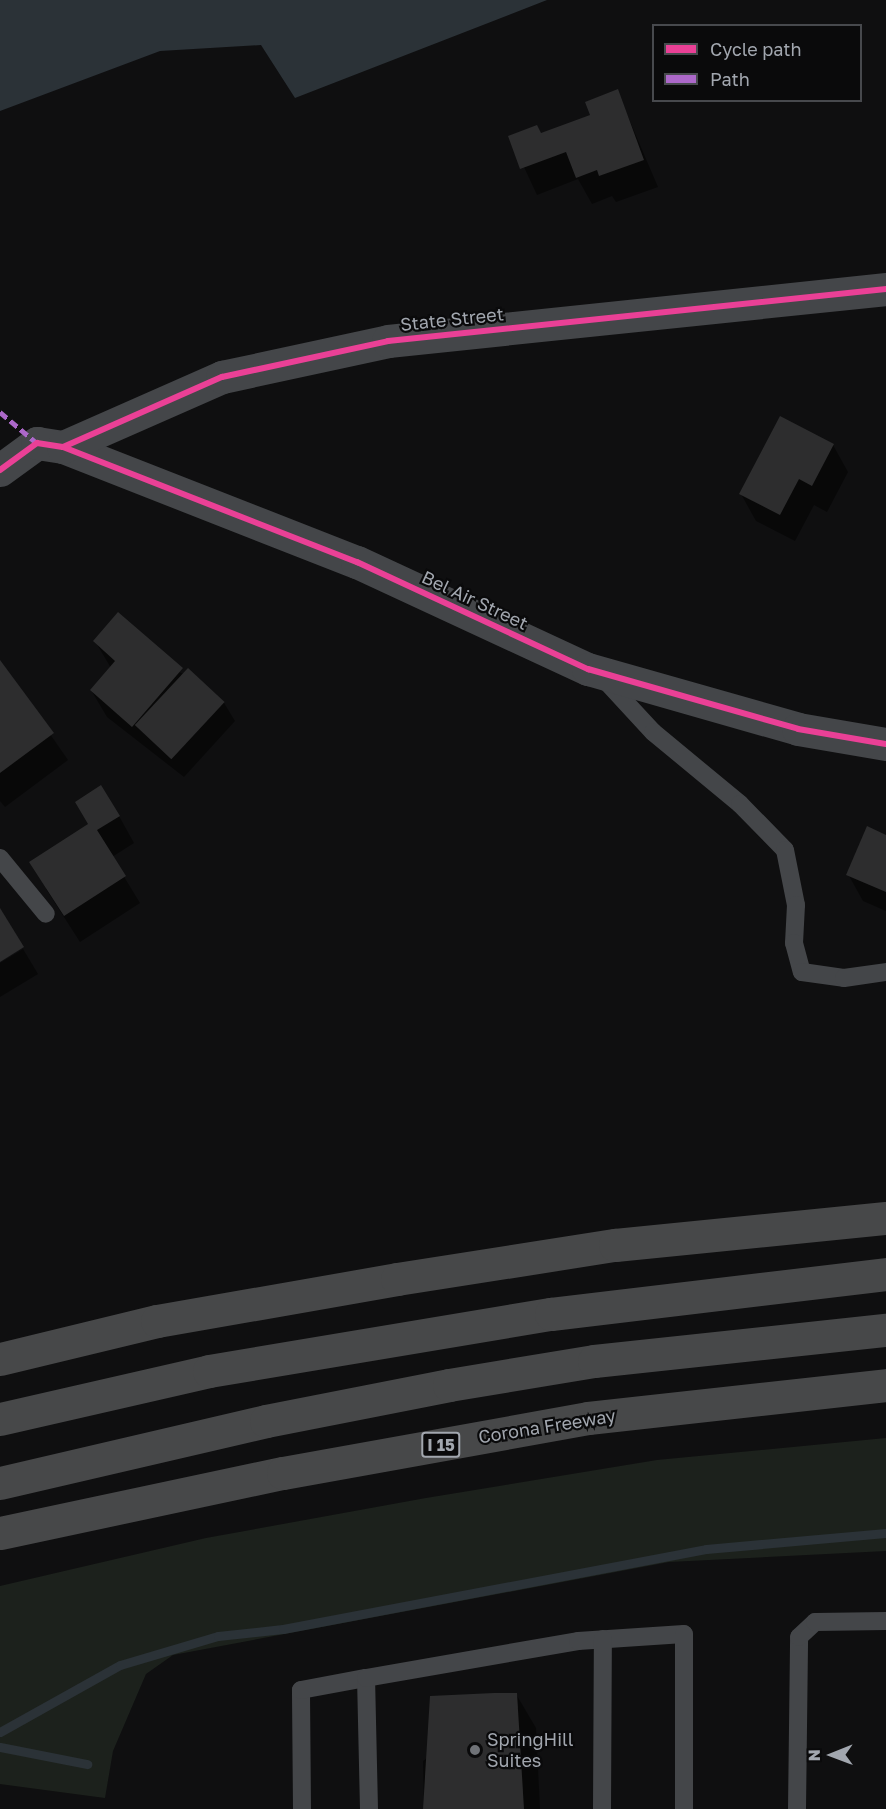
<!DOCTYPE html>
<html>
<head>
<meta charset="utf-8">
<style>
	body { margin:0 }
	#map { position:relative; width:886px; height:1809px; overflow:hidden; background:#0f0f10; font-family:"Golos Text",sans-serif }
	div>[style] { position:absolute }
	.green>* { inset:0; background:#1c211c }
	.water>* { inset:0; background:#2b3237 }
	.shadow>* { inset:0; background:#0007 }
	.stream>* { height:9px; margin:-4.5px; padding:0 4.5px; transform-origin:4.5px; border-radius:4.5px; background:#2b3237 }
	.building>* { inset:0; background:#2d2d2e; transform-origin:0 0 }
	.lane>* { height:18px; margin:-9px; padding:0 9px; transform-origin:9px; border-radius:9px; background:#444649 }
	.street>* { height:33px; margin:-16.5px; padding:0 16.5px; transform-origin:16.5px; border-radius:16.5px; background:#444649 }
	.highway>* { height:33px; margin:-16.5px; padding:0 16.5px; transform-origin:16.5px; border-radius:16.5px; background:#474849 }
	.quiet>* { height:4.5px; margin-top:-2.25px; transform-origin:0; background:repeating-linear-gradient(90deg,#ac68c9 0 9px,transparent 0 13.5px) }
	.cycleway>* { height:6px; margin:-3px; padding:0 3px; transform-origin:3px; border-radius:3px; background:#ea4096 }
	.dots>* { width:16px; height:16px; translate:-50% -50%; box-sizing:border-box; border:3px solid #0a0a0b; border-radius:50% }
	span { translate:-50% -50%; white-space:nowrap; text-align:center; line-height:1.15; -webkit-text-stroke:4.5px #0a0a0b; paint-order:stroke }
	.shield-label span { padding:2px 4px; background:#0a0a0b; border:2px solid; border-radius:4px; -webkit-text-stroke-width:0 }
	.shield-label { font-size:16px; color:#a2a7af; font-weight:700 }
	.street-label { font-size:18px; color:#a2a7af }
	.poi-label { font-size:18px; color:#a2a7af }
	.left { translate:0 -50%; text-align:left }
	.legend { position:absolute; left:652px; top:24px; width:210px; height:78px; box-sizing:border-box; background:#0a0a0b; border:2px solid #47494d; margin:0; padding:8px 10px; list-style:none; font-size:18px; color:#a2a7af }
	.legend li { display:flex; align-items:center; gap:12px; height:30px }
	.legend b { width:30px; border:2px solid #47494d }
	.north { position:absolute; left:802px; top:1725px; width:60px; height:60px; -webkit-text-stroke:4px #0a0a0b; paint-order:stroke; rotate:269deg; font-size:16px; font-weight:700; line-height:24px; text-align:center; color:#a2a7af }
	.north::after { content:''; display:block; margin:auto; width:21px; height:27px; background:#a2a7af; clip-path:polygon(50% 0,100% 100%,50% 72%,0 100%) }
</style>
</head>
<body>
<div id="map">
	<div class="green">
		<div style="clip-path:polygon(886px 1438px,886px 1551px,669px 1562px,173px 1655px,146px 1674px,113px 1751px,105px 1798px,0 1784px,0 1586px,206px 1538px,426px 1498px,657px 1460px)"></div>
	</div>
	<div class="water">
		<div style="clip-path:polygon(0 0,547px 0,295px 98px,261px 45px,160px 51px,0 111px)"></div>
	</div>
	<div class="shadow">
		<div style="clip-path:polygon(617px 91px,658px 187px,616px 202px,612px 196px,592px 204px,578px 179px,537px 195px,510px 137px,541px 135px,592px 116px)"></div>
		<div style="clip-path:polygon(833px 445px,848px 472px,827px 512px,814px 505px,795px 541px,756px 521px,741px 494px)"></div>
		<div style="clip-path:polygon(95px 641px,184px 674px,188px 670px,224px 703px,235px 721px,184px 777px,107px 717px,91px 690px,111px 668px)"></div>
		<div style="clip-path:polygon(0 662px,68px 760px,5px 807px,0 801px)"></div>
		<div style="clip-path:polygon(119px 816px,134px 843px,112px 857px,140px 903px,80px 942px,46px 889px,89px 825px)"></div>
		<div style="clip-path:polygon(886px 836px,886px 911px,863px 901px,848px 874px)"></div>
		<div style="clip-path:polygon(23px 949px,38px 974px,0 997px,0 963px)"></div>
		<div style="clip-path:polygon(516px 1694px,536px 1728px,540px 1809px,424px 1809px,423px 1761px)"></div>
	</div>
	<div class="stream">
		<div style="left:0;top:1732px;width:137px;rotate:-29.2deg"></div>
		<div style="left:120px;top:1665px;width:102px;rotate:-16.5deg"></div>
		<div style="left:218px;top:1636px;width:65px;rotate:-6.1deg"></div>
		<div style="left:283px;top:1629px;width:430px;rotate:-10.7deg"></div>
		<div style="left:706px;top:1549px;width:181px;rotate:-5.1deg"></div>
		<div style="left:0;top:1747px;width:89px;rotate:11.1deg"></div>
	</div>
	<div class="building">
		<div style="clip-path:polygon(618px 89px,644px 160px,599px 176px,597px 170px,576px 178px,566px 152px,520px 169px,508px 136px,537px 125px,541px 133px,590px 115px,585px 102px)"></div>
		<div style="clip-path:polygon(780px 416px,834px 444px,812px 486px,799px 479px,780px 515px,739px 494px)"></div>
		<div style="clip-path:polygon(118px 612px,183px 668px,132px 727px,90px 690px,115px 661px,93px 641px)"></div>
		<div style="clip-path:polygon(0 660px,54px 733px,0 773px)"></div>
		<div style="left:188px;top:668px;width:50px;height:78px;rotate:43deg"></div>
		<div style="clip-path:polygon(101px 785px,120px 816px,97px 830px,126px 876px,64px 916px,29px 862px,88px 824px,75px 802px)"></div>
		<div style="clip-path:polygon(867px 826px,886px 835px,886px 892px,846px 875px)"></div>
		<div style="clip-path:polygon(0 908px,24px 947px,0 962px)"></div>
		<div style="clip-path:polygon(494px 1693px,517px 1693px,524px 1809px,423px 1809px,430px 1696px)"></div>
	</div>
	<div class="lane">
		<div style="left:604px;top:679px;width:72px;rotate:47.2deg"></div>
		<div style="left:653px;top:732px;width:113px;rotate:39.6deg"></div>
		<div style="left:740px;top:804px;width:64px;rotate:45.6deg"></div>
		<div style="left:785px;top:850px;width:56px;rotate:78.7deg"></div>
		<div style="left:796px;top:905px;width:38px;rotate:93deg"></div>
		<div style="left:794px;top:943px;width:30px;rotate:75deg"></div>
		<div style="left:802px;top:972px;width:42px;rotate:8.1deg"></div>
		<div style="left:844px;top:978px;width:42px;rotate:-8.1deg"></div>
		<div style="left:0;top:858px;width:72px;rotate:50.6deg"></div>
		<div style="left:302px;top:1809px;width:119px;rotate:-90.5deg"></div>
		<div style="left:301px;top:1690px;width:66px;rotate:-10.5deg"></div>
		<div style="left:369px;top:1809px;width:131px;rotate:-91.3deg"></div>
		<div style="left:366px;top:1678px;width:215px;rotate:-9.9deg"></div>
		<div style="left:578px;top:1641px;width:106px;rotate:-3.8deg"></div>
		<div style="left:684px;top:1634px;width:175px;rotate:90deg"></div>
		<div style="left:602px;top:1809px;width:170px;rotate:-89.7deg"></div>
		<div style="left:797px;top:1809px;width:172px;rotate:-89.3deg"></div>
		<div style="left:799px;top:1637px;width:22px;rotate:-43deg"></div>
		<div style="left:815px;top:1622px;width:71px;rotate:-0.8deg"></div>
	</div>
	<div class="street">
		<div style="left:63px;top:447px;width:316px;rotate:21.4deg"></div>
		<div style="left:357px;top:562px;width:255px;rotate:24.9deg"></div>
		<div style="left:588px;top:669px;width:218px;rotate:15.9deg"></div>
		<div style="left:798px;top:729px;width:89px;rotate:9.7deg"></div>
		<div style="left:0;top:470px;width:46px;rotate:-36.1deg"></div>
		<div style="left:37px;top:443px;width:26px;rotate:9deg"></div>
		<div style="left:63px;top:447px;width:174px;rotate:-23.8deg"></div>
		<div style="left:222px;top:377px;width:170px;rotate:-12.2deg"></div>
		<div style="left:388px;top:341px;width:501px;rotate:-5.96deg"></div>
	</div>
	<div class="highway">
		<div style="left:0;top:1359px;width:162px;rotate:-13.6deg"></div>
		<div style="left:157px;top:1321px;width:244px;rotate:-9.9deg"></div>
		<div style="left:397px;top:1279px;width:221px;rotate:-8.9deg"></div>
		<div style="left:615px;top:1245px;width:272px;rotate:-5.7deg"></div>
		<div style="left:0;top:1419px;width:214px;rotate:-12.9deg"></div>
		<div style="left:209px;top:1371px;width:347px;rotate:-9.5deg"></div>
		<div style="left:551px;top:1314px;width:337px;rotate:-6.8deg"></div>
		<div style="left:0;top:1483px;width:273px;rotate:-13.1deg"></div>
		<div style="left:266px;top:1421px;width:187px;rotate:-11.1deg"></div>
		<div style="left:449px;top:1385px;width:147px;rotate:-9.4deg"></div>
		<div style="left:594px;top:1361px;width:294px;rotate:-6.1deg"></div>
		<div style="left:0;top:1533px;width:289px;rotate:-12deg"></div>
		<div style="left:283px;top:1473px;width:310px;rotate:-10.2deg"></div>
		<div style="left:588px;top:1418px;width:300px;rotate:-6.3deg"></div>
	</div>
	<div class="quiet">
		<div style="left:0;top:412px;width:48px;rotate:40deg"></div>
	</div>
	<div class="cycleway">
		<div style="left:63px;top:447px;width:316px;rotate:21.4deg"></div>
		<div style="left:357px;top:562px;width:255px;rotate:24.9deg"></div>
		<div style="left:588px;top:669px;width:218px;rotate:15.9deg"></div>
		<div style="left:798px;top:729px;width:89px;rotate:9.7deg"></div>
		<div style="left:0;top:470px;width:46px;rotate:-36.1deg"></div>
		<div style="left:37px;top:443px;width:26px;rotate:9deg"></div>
		<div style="left:63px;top:447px;width:174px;rotate:-23.8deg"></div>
		<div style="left:222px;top:377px;width:170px;rotate:-12.2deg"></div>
		<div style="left:388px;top:341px;width:501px;rotate:-5.96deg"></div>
	</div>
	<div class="dots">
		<div style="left:475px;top:1750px;background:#6f7277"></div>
	</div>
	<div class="shield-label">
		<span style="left:441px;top:1445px">I 15</span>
	</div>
	<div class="street-label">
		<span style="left:452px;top:319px;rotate:-6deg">State Street</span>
		<span style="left:475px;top:600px;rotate:25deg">Bel Air Street</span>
		<span style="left:547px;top:1426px;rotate:-9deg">Corona Freeway</span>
	</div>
	<div class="poi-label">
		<span class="left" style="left:487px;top:1750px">SpringHill<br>Suites</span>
	</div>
	<ul class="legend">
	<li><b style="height:8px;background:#ea4096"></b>Cycle path</li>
	<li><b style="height:8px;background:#ac68c9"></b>Path</li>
	</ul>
	<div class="north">N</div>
</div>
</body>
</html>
